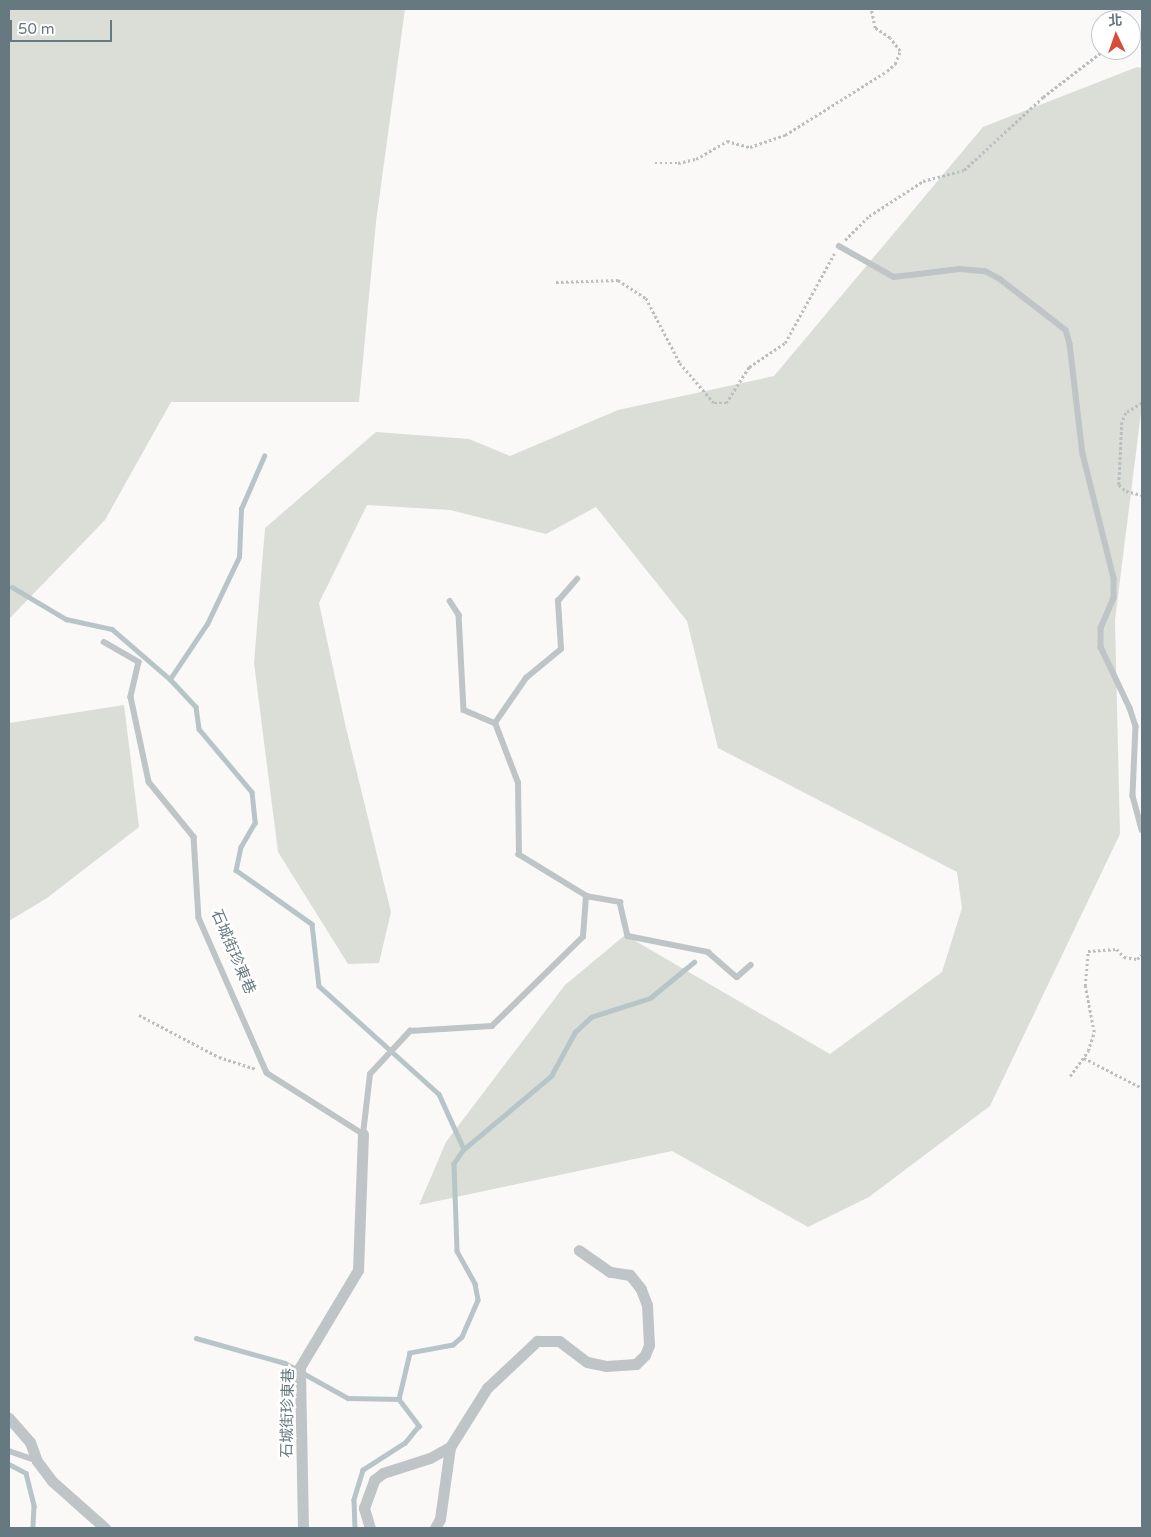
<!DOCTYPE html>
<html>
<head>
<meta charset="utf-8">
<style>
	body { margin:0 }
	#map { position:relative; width:1151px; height:1537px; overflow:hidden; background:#faf9f8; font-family:"Varela Round","Noto Sans TC",sans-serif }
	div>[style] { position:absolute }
	.green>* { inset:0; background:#daded7 }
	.stream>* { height:4.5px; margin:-2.25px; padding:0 2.25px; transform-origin:2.25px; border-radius:2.25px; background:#b8c5c8 }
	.path>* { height:2.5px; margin-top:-1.25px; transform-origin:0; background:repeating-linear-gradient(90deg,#babec0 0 2.5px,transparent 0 5px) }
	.lane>* { height:5.5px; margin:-2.75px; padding:0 2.75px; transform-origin:2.75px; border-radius:2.75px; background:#bfc4c7 }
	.street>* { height:11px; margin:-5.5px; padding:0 5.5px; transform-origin:5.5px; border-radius:5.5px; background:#bfc4c7 }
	span { translate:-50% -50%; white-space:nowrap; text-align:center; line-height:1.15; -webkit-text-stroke:5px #fff; paint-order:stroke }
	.street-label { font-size:15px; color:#667880 }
	.frame { position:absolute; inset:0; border:10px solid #667880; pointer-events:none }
	.north { position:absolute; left:1091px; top:10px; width:50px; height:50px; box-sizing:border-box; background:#fff; border:1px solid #c2c9cc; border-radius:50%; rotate:357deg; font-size:14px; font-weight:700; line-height:20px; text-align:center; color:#667880 }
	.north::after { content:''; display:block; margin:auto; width:18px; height:22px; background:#d74d3b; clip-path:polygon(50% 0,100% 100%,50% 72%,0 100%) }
	.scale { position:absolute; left:10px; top:20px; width:102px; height:22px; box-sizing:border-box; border:2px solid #667880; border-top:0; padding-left:6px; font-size:15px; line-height:18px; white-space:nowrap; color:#667880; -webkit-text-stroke:4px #fff; paint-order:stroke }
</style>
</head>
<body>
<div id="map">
	<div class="green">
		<div style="clip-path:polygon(9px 9px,405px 9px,376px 222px,359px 402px,171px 402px,105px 520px,9px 619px)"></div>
		<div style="clip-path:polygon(1137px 67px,1142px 68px,1142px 405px,1115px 620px,1120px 834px,990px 1106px,869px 1197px,808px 1227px,672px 1151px,419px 1205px,446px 1142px,565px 985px,625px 935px,830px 1054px,942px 972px,962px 908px,957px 872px,718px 748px,687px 621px,596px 507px,546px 534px,450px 510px,367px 505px,319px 603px,346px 728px,391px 912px,379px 963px,348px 964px,278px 852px,254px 663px,265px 528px,376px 432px,469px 439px,510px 456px,618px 410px,774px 376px,983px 127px)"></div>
		<div style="clip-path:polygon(124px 705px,139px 827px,47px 898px,9px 921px,9px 723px)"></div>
	</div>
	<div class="stream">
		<div style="left:12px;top:587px;width:63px;rotate:30.7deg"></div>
		<div style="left:66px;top:619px;width:47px;rotate:12.3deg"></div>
		<div style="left:112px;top:629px;width:77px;rotate:40.8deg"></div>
		<div style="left:170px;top:679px;width:38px;rotate:47deg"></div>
		<div style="left:196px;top:707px;width:22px;rotate:82deg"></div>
		<div style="left:199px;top:729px;width:82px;rotate:49.9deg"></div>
		<div style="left:252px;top:792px;width:31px;rotate:84deg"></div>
		<div style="left:255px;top:823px;width:28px;rotate:120deg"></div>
		<div style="left:241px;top:847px;width:24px;rotate:102deg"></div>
		<div style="left:236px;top:870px;width:93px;rotate:35.4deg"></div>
		<div style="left:312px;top:924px;width:62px;rotate:83.6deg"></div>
		<div style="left:319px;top:986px;width:161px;rotate:42deg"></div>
		<div style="left:439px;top:1094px;width:60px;rotate:65.6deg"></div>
		<div style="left:464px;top:1149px;width:18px;rotate:124deg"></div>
		<div style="left:454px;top:1164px;width:87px;rotate:88deg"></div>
		<div style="left:457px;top:1251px;width:38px;rotate:61deg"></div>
		<div style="left:475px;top:1284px;width:16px;rotate:79deg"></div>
		<div style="left:478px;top:1300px;width:40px;rotate:113.4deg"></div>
		<div style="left:462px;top:1337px;width:12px;rotate:138deg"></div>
		<div style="left:453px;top:1345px;width:44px;rotate:169.5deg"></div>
		<div style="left:410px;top:1353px;width:47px;rotate:103.4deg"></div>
		<div style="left:399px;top:1399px;width:34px;rotate:53deg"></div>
		<div style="left:419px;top:1426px;width:22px;rotate:129deg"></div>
		<div style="left:405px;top:1443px;width:50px;rotate:147.3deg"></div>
		<div style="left:363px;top:1470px;width:31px;rotate:107deg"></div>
		<div style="left:354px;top:1500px;width:28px;rotate:88deg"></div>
		<div style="left:170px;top:679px;width:66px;rotate:-56.1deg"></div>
		<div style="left:207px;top:624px;width:74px;rotate:-64.5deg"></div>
		<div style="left:239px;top:557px;width:48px;rotate:-87.6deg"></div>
		<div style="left:241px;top:509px;width:58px;rotate:-66.5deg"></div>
		<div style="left:464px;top:1149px;width:114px;rotate:-40deg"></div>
		<div style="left:551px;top:1076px;width:50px;rotate:-61.4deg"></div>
		<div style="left:575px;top:1032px;width:22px;rotate:-43deg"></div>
		<div style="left:591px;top:1017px;width:62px;rotate:-17.9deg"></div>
		<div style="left:650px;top:998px;width:57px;rotate:-39.3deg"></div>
		<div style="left:196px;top:1338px;width:92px;rotate:15.7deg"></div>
		<div style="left:285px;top:1363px;width:72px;rotate:29.1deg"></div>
		<div style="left:348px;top:1398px;width:51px;rotate:1.1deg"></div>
		<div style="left:9px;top:1464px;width:19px;rotate:28deg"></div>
		<div style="left:26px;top:1473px;width:34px;rotate:76deg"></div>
		<div style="left:34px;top:1506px;width:22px;rotate:93deg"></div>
	</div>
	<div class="path">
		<div style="left:1131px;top:41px;width:11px;rotate:5deg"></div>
		<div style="left:655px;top:163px;width:23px"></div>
		<div style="left:678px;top:163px;width:18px;rotate:-13deg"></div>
		<div style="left:696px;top:159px;width:36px;rotate:-30deg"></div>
		<div style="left:727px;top:141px;width:24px;rotate:15deg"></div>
		<div style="left:750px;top:147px;width:37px;rotate:-19deg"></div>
		<div style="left:785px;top:135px;width:120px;rotate:-32.1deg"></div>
		<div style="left:887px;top:71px;width:11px;rotate:-41deg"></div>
		<div style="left:895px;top:64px;width:14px;rotate:-69deg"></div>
		<div style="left:900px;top:51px;width:16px;rotate:-128deg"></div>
		<div style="left:890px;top:38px;width:18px;rotate:-146deg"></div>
		<div style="left:875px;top:28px;width:19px;rotate:-102deg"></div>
		<div style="left:845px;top:240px;width:34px;rotate:-45deg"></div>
		<div style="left:869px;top:216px;width:64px;rotate:-32.9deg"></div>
		<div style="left:923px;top:181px;width:42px;rotate:-15deg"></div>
		<div style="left:964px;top:170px;width:108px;rotate:-42.7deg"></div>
		<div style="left:1043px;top:97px;width:77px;rotate:-37.6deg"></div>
		<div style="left:556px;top:282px;width:62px;rotate:-1.8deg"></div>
		<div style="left:618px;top:280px;width:33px;rotate:33deg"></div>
		<div style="left:646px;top:298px;width:73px;rotate:62.4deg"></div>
		<div style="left:680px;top:363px;width:52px;rotate:49.6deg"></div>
		<div style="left:714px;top:403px;width:12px"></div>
		<div style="left:726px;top:403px;width:43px;rotate:-57.4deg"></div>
		<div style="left:749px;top:367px;width:43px;rotate:-33.7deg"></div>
		<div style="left:785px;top:343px;width:102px;rotate:-61.2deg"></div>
		<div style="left:1142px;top:403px;width:19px;rotate:148deg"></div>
		<div style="left:1126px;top:413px;width:10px;rotate:114deg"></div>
		<div style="left:1122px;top:422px;width:63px;rotate:92.7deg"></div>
		<div style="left:1119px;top:485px;width:9px;rotate:41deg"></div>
		<div style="left:1126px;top:491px;width:16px;rotate:14deg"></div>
		<div style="left:139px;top:1015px;width:90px;rotate:27.7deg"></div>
		<div style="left:219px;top:1057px;width:39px;rotate:18deg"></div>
		<div style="left:1084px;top:1058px;width:65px;rotate:27.3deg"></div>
		<div style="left:1070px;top:1076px;width:31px;rotate:-54deg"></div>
		<div style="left:1088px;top:1051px;width:20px;rotate:-72deg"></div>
		<div style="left:1094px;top:1032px;width:47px;rotate:-101.1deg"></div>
		<div style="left:1085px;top:986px;width:35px;rotate:-85deg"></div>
		<div style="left:1088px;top:951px;width:29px;rotate:-4deg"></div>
		<div style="left:1117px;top:949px;width:11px;rotate:49deg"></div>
		<div style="left:1124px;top:957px;width:13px;rotate:9deg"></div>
		<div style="left:1137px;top:959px;width:6px;rotate:-39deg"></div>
	</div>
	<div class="lane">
		<div style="left:839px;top:246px;width:63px;rotate:29.4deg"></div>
		<div style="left:894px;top:277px;width:66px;rotate:-6.9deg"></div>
		<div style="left:960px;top:269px;width:25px;rotate:5deg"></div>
		<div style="left:985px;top:271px;width:17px;rotate:28deg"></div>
		<div style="left:1000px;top:279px;width:83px;rotate:37.7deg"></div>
		<div style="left:1066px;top:330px;width:15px;rotate:74deg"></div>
		<div style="left:1070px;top:344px;width:111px;rotate:83.3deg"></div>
		<div style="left:1083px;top:454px;width:128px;rotate:76deg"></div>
		<div style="left:1114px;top:578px;width:20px;rotate:90deg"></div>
		<div style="left:1114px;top:598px;width:33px;rotate:113deg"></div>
		<div style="left:1101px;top:628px;width:19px;rotate:90deg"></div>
		<div style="left:1101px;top:647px;width:68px;rotate:64.6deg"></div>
		<div style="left:1130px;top:708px;width:19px;rotate:72deg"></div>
		<div style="left:1136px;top:726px;width:70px;rotate:92.5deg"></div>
		<div style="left:1133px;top:796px;width:35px;rotate:75deg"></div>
		<div style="left:450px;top:601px;width:17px;rotate:57deg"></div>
		<div style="left:459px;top:615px;width:95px;rotate:87deg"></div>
		<div style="left:464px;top:710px;width:34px;rotate:23deg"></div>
		<div style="left:104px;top:642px;width:40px;rotate:29.7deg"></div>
		<div style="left:139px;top:662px;width:36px;rotate:103deg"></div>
		<div style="left:131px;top:697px;width:87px;rotate:78deg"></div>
		<div style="left:149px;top:782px;width:71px;rotate:50.7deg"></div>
		<div style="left:194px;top:837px;width:81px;rotate:86.5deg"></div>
		<div style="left:199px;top:918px;width:169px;rotate:66.3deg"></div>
		<div style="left:267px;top:1073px;width:114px;rotate:32.4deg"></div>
		<div style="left:363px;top:1134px;width:60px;rotate:-83.3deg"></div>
		<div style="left:370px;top:1074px;width:59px;rotate:-47.1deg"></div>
		<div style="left:410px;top:1031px;width:82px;rotate:-3.5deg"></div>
		<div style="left:492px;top:1026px;width:127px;rotate:-44.4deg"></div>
		<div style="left:583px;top:937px;width:41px;rotate:-85.8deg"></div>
		<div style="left:586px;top:896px;width:79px;rotate:-148.5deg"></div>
		<div style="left:519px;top:855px;width:72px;rotate:-90.8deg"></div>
		<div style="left:518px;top:783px;width:64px;rotate:-111deg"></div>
		<div style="left:495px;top:723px;width:55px;rotate:-55.4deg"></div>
		<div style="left:526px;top:678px;width:45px;rotate:-39.6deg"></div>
		<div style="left:561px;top:649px;width:48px;rotate:-93.6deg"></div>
		<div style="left:558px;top:601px;width:29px;rotate:-49deg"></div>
		<div style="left:586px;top:896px;width:35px;rotate:10deg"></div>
		<div style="left:620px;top:902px;width:35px;rotate:77deg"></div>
		<div style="left:628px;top:936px;width:82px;rotate:11.3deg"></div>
		<div style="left:708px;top:952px;width:38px;rotate:41deg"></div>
		<div style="left:737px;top:977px;width:18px;rotate:-41deg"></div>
		<div style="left:9px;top:1451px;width:28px;rotate:19deg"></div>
	</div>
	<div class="street">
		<div style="left:9px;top:1418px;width:32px;rotate:49deg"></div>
		<div style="left:30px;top:1442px;width:20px;rotate:70deg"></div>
		<div style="left:37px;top:1461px;width:25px;rotate:53deg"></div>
		<div style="left:52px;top:1481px;width:71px;rotate:41.6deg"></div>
		<div style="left:303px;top:1528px;width:161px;rotate:-91.1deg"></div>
		<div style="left:300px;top:1367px;width:113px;rotate:-59.1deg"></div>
		<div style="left:358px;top:1270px;width:136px;rotate:-87.9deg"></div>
		<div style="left:370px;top:1528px;width:21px;rotate:-107deg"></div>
		<div style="left:364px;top:1508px;width:30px;rotate:-70deg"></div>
		<div style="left:374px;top:1480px;width:11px;rotate:-38deg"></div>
		<div style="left:383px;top:1473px;width:49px;rotate:-17.7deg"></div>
		<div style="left:430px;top:1458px;width:23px;rotate:-29deg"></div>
		<div style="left:450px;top:1447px;width:70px;rotate:-57.9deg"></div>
		<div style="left:487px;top:1388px;width:69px;rotate:-43.2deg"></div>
		<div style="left:537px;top:1341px;width:22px"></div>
		<div style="left:559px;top:1341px;width:35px;rotate:37deg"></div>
		<div style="left:587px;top:1362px;width:19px;rotate:12deg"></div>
		<div style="left:606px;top:1366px;width:30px;rotate:-4deg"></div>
		<div style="left:636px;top:1364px;width:13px;rotate:-45deg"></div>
		<div style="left:645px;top:1355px;width:11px;rotate:-68deg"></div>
		<div style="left:649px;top:1345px;width:40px;rotate:-92.9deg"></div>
		<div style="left:647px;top:1305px;width:17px;rotate:-111deg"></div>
		<div style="left:641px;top:1289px;width:18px;rotate:-128deg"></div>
		<div style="left:630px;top:1275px;width:20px;rotate:-171deg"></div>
		<div style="left:610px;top:1272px;width:38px;rotate:-145deg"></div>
		<div style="left:435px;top:1528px;width:10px;rotate:-61deg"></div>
		<div style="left:440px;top:1519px;width:73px;rotate:-82.1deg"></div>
	</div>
	<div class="street-label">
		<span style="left:233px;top:952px;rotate:67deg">石城街珍東巷</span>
		<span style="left:288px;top:1413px;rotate:-89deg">石城街珍東巷</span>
	</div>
	<div class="frame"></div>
	<div class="north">北</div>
	<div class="scale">50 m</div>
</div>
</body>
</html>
